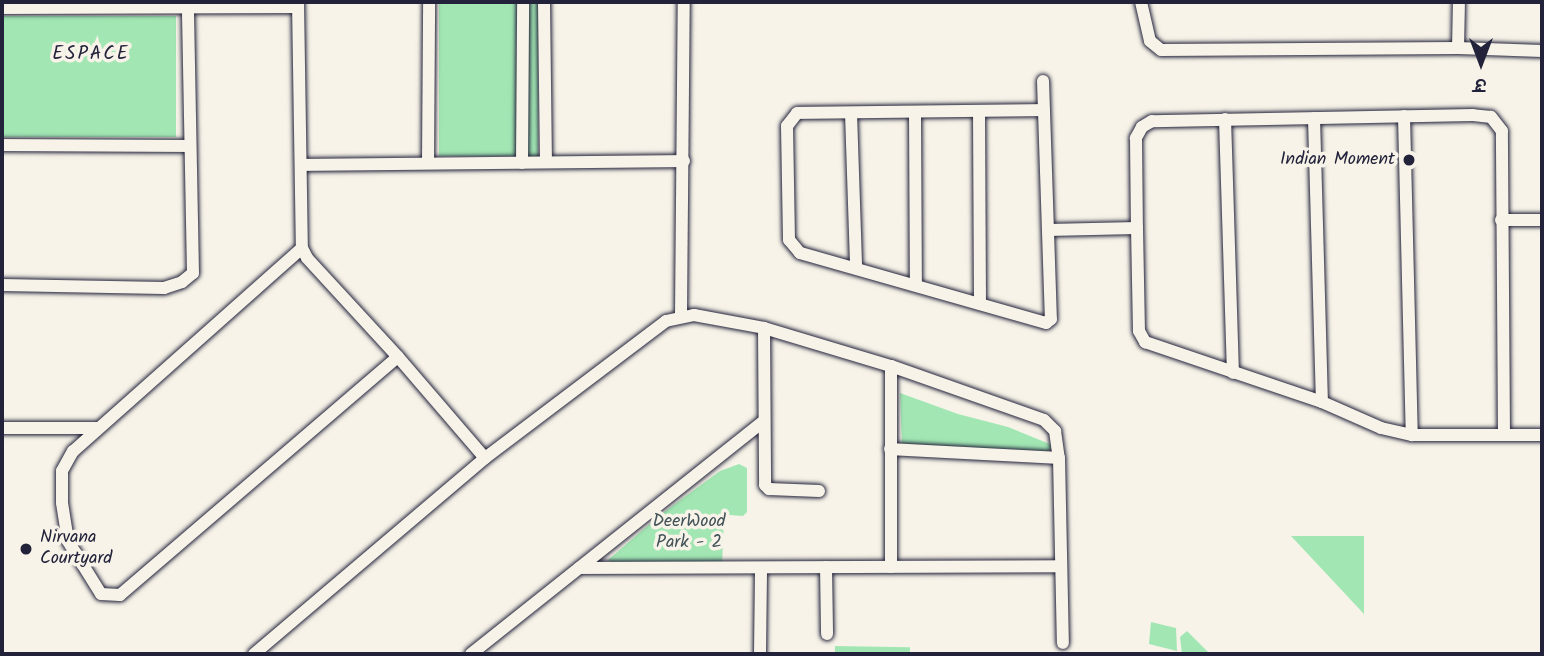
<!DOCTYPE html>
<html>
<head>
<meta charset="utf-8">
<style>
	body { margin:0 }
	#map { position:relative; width:1544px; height:656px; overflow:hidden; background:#f7f3e8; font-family:Kalam,"Playpen Sans Deva",sans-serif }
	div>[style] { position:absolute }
	.green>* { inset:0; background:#a2e7b3; transform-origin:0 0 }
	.roads { filter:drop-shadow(0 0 2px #22223b) drop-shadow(0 0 2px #22223b) }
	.street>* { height:12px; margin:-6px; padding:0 6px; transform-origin:6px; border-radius:6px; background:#f7f3e8 }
	.dots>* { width:19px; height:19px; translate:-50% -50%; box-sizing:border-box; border:4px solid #f7f3e8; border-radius:50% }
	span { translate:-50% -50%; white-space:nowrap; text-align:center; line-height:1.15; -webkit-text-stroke:7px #f7f3e8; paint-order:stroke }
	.poi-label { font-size:18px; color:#22223b }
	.right { translate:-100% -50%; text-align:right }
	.left { translate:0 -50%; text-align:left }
	.park-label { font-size:18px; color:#425359 }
	.neighbourhood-label { font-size:19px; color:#22223b; letter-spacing:2px }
	.frame { position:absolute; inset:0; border:4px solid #22223b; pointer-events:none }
	.north { position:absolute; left:1446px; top:28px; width:70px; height:70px; -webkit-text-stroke:5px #f7f3e8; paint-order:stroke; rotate:180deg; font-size:19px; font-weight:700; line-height:28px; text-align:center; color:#22223b }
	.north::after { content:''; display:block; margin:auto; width:24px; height:32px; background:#22223b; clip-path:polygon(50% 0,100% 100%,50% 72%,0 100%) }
</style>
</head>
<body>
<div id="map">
	<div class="green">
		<div style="left:439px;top:2px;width:99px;height:154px"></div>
		<div style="left:2px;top:16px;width:174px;height:121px"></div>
		<div style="clip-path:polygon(900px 393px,958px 414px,1008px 427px,1052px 445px,1046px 454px,902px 446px)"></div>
		<div style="clip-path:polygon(739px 464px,747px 468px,747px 512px,743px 516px,729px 515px,724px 520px,722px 565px,615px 566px,608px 560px,660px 515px,720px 471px)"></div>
		<div style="clip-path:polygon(1291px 536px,1364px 536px,1364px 614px)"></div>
		<div style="clip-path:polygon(1151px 622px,1176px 628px,1177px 651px,1149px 644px)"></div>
		<div style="clip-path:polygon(1187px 631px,1209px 653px,1207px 654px,1182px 654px,1180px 637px)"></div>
		<div style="left:835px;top:646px;width:75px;height:8px;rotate:1deg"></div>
	</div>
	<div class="roads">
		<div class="street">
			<div style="left:298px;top:2px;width:246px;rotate:89.1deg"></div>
			<div style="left:302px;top:248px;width:11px;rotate:63deg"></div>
			<div style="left:307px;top:258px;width:134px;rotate:47.4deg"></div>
			<div style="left:398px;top:357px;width:133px;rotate:49.3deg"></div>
			<div style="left:544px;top:2px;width:160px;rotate:89.3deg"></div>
			<div style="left:1141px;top:2px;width:40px;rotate:77deg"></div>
			<div style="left:1150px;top:41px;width:14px;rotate:39deg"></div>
			<div style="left:1161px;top:50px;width:297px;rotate:-0.4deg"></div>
			<div style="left:1458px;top:48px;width:84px;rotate:2deg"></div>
			<div style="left:2px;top:8px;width:296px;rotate:-0.2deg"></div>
			<div style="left:1458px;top:48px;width:46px;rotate:-88.8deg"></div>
			<div style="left:1043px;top:81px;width:238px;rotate:88.1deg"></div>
			<div style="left:1051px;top:319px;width:6px;rotate:141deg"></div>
			<div style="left:1046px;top:323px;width:256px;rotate:-164.1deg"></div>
			<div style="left:800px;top:253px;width:17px;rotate:-130deg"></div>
			<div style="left:789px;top:240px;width:114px;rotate:-91deg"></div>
			<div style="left:787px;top:126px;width:16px;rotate:-52deg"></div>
			<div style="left:797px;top:113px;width:247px;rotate:-0.7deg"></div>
			<div style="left:979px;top:111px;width:193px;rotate:89.7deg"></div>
			<div style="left:915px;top:112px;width:173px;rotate:89.7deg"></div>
			<div style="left:851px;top:113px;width:154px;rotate:88.1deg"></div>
			<div style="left:1404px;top:116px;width:319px;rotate:88.6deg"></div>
			<div style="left:1314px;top:118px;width:284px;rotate:88.4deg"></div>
			<div style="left:1225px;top:119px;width:254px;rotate:88.2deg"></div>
			<div style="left:2px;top:145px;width:186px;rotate:0.3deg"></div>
			<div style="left:428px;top:163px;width:161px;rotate:-89.6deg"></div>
			<div style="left:522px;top:163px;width:161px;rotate:-89.6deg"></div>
			<div style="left:301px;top:165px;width:383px;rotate:-0.6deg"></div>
			<div style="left:1501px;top:220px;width:41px"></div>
			<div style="left:1048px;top:230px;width:89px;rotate:-1.3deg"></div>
			<div style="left:302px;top:248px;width:306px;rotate:138.4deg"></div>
			<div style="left:73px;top:451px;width:23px;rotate:119deg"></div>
			<div style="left:62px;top:471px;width:32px;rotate:90deg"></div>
			<div style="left:62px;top:503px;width:38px;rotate:81deg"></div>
			<div style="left:68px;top:541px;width:62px;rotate:58.1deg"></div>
			<div style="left:101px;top:594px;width:19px;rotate:3deg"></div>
			<div style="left:120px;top:595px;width:366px;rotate:-40.6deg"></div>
			<div style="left:2px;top:285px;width:162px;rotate:1.1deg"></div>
			<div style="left:164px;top:288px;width:19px;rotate:-18deg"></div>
			<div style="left:182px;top:282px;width:14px;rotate:-39deg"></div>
			<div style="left:193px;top:273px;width:266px;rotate:-91.1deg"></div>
			<div style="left:681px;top:315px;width:313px;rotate:-89.5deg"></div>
			<div style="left:764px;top:328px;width:157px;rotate:89.6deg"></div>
			<div style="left:765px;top:485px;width:6px;rotate:45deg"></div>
			<div style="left:769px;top:489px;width:50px;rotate:2.3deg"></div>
			<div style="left:891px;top:366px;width:201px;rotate:90deg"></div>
			<div style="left:2px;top:428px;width:96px"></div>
			<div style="left:1504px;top:434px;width:303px;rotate:-90.4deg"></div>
			<div style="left:1502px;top:131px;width:18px;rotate:-128deg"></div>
			<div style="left:1491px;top:117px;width:18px;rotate:-174deg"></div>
			<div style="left:1473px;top:115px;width:321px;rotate:178.9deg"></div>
			<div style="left:1152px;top:121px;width:12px;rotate:149deg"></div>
			<div style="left:1142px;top:127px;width:13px;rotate:119deg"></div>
			<div style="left:1136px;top:138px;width:90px;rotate:89.4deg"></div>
			<div style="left:1137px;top:228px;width:103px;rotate:88.9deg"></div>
			<div style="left:1139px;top:331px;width:13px;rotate:61deg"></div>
			<div style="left:1145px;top:342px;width:187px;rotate:18.7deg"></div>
			<div style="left:1322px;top:402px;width:64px;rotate:23.8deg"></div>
			<div style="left:1381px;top:428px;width:32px;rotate:13deg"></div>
			<div style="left:1412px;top:435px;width:130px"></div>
			<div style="left:890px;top:449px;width:169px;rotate:3deg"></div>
			<div style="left:826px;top:567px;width:67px;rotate:89.1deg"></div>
			<div style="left:579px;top:568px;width:482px;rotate:-0.2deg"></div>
			<div style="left:254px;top:654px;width:303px;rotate:-40.3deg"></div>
			<div style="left:485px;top:458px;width:227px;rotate:-37.1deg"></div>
			<div style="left:666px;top:321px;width:29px;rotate:-12deg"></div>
			<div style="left:694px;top:315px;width:71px;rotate:10.5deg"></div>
			<div style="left:764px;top:328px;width:133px;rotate:16.7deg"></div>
			<div style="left:891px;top:366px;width:162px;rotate:19.4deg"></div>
			<div style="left:1044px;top:420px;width:16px;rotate:45deg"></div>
			<div style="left:1055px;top:431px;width:27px;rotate:82deg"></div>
			<div style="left:1059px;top:458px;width:185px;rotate:88.8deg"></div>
			<div style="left:471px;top:654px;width:373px;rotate:-38.5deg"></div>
			<div style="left:760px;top:654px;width:86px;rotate:-89.3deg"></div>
		</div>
	</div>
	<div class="dots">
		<div style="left:1409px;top:160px;background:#22223b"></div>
		<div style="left:26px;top:549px;background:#22223b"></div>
	</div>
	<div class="poi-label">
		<span class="right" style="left:1395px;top:160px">Indian Moment</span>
		<span class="left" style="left:40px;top:549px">Nirvana<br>Courtyard</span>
	</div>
	<div class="park-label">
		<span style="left:689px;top:533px">DeerWood<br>Park - 2</span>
	</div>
	<div class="neighbourhood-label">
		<span style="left:91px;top:55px">ESPACE</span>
	</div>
	<div class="frame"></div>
	<div class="north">उ</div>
</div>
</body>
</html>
